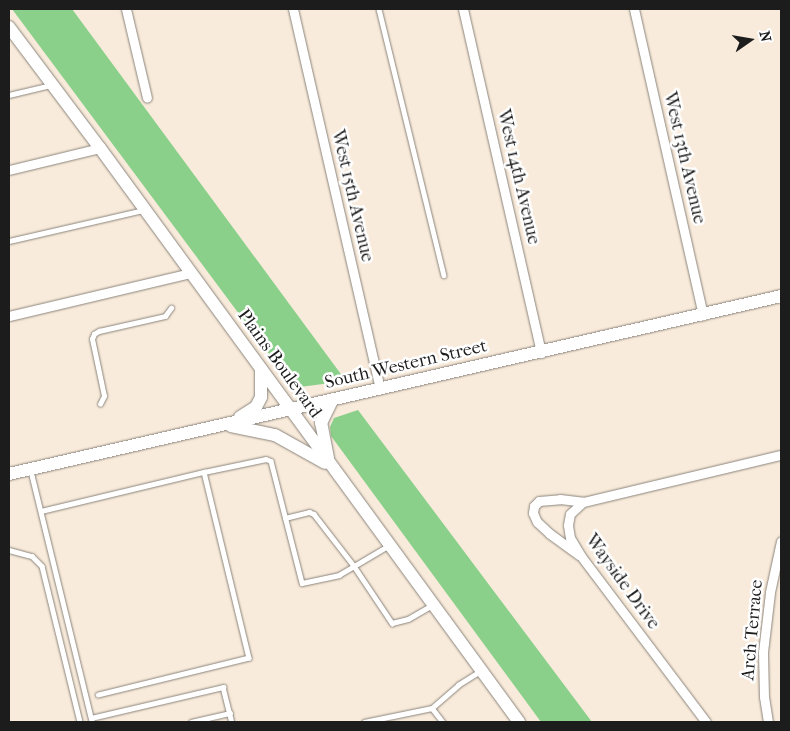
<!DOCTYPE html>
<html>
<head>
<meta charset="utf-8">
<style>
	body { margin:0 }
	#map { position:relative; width:790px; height:731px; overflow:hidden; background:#f9ebdb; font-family:"IM FELL French Canon",serif }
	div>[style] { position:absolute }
	.green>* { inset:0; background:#8ad08a }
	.roads { filter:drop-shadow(0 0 1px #8a847c) drop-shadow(0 0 1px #8a847c) }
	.lane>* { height:4.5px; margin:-2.25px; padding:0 2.25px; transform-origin:2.25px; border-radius:2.25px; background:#fff }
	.street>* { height:9px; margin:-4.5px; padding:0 4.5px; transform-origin:4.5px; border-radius:4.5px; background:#fff }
	.secondary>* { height:12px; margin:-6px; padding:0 6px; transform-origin:6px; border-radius:6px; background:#fff }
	span { translate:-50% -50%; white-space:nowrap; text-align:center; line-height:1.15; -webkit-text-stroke:5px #fff; paint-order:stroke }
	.street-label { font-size:18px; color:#1c1c1c }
	.frame { position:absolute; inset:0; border:10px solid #1c1c1c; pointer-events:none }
	.north { position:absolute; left:725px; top:15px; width:50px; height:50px; -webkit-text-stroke:4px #fff; paint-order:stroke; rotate:77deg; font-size:14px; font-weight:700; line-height:20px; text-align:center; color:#1c1c1c }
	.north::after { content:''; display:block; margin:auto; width:18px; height:22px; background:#1c1c1c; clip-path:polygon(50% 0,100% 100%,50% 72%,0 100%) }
</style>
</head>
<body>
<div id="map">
	<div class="green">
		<div style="clip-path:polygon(12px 9px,72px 9px,346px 381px,300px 387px,289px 381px)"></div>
		<div style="clip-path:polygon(358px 410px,592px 722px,541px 722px,331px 436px,330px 427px,334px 418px)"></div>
	</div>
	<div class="roads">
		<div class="lane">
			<div style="left:379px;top:9px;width:274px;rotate:76.3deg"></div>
			<div style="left:9px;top:95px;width:43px;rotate:-13.4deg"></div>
			<div style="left:9px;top:241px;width:138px;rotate:-13deg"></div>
			<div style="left:100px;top:404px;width:9px;rotate:-63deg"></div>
			<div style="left:104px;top:396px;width:58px;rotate:-101.9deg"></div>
			<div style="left:92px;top:339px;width:5px;rotate:-68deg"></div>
			<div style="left:94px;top:334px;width:6px;rotate:-31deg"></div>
			<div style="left:99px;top:331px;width:68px;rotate:-12.8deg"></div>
			<div style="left:165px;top:316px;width:10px;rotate:-53deg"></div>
			<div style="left:31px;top:471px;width:258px;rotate:76.3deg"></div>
			<div style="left:204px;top:472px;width:63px;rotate:-11.8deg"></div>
			<div style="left:266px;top:459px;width:5px;rotate:22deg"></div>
			<div style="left:271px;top:461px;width:126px;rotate:75.7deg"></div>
			<div style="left:302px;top:583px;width:38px;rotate:-12deg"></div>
			<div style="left:339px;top:575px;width:57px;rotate:-30.6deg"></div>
			<div style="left:41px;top:511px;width:168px;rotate:-13.5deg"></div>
			<div style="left:204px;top:472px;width:191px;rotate:76.4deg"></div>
			<div style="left:249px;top:658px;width:155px;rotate:166.2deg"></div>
			<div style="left:285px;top:518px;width:25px;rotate:-14deg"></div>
			<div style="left:309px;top:512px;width:5px;rotate:22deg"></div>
			<div style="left:314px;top:514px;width:66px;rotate:52.4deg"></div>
			<div style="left:354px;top:566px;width:69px;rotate:56.3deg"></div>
			<div style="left:392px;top:623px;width:16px;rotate:-14deg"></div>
			<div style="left:408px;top:619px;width:28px;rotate:-30deg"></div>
			<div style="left:9px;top:550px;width:24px;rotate:15deg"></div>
			<div style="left:32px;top:556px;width:14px;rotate:45deg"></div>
			<div style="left:42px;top:566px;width:161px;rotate:76.3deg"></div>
			<div style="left:432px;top:708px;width:18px;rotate:52deg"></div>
			<div style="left:91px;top:718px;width:136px;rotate:-13.2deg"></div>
			<div style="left:223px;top:687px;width:36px;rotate:76deg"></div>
			<div style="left:191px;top:722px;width:40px;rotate:-13deg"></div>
			<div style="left:364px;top:722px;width:69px;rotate:-11.6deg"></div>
			<div style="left:432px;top:708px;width:35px;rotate:-41deg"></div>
			<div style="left:458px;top:685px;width:26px;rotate:-32deg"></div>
		</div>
		<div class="street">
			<div style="left:126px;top:9px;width:91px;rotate:76.7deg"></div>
			<div style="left:293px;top:9px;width:390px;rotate:77.1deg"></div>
			<div style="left:463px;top:9px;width:353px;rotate:77.2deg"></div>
			<div style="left:634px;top:9px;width:314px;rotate:77.3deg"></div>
			<div style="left:9px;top:170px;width:94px;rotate:-13.6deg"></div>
			<div style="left:9px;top:316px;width:187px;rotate:-13.3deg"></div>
			<div style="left:579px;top:555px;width:37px;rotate:-144deg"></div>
			<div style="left:549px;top:533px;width:16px;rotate:-137deg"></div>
			<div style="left:537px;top:522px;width:10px;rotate:-114deg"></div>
			<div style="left:533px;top:513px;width:7px;rotate:-82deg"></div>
			<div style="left:534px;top:506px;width:7px;rotate:-45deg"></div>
			<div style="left:539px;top:501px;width:21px;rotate:-5deg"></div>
			<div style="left:560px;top:499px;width:23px;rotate:7deg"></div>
			<div style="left:706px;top:722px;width:208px;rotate:-127deg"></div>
			<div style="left:581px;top:556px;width:21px;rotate:-121deg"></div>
			<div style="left:570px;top:538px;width:13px;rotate:-99deg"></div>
			<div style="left:568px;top:525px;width:11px;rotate:-80deg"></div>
			<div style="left:570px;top:514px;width:18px;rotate:-43deg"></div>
			<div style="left:583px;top:502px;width:204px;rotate:-13.4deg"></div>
			<div style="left:768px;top:722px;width:25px;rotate:-99deg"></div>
			<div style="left:764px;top:697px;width:45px;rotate:-91.3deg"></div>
			<div style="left:763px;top:652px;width:60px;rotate:-83.3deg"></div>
			<div style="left:770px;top:592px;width:52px;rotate:-77.8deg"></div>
		</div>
		<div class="secondary">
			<div style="left:9px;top:27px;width:151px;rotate:53.1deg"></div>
			<div style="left:100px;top:148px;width:711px;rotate:53.87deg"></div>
			<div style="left:240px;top:417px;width:19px;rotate:-32deg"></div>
			<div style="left:256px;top:407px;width:11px;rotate:-63deg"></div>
			<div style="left:261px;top:397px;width:28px;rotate:-90deg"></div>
			<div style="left:231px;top:426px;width:45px;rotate:11.6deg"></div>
			<div style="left:275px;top:435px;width:57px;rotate:29.2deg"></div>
			<div style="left:328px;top:458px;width:36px;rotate:-101deg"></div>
			<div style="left:321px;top:423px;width:25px;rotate:-64deg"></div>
			<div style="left:9px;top:474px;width:792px;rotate:-12.98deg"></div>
		</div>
	</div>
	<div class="street-label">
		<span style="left:684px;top:158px;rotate:77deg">West 13th Avenue</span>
		<span style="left:518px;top:177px;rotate:77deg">West 14th Avenue</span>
		<span style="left:352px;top:196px;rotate:77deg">West 15th Avenue</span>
		<span style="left:279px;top:364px;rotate:54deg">Plains Boulevard</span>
		<span style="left:406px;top:365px;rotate:-13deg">South Western Street</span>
		<span style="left:622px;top:582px;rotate:54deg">Wayside Drive</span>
		<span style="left:753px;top:630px;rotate:-85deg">Arch Terrace</span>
	</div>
	<div class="frame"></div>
	<div class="north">N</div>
</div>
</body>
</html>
